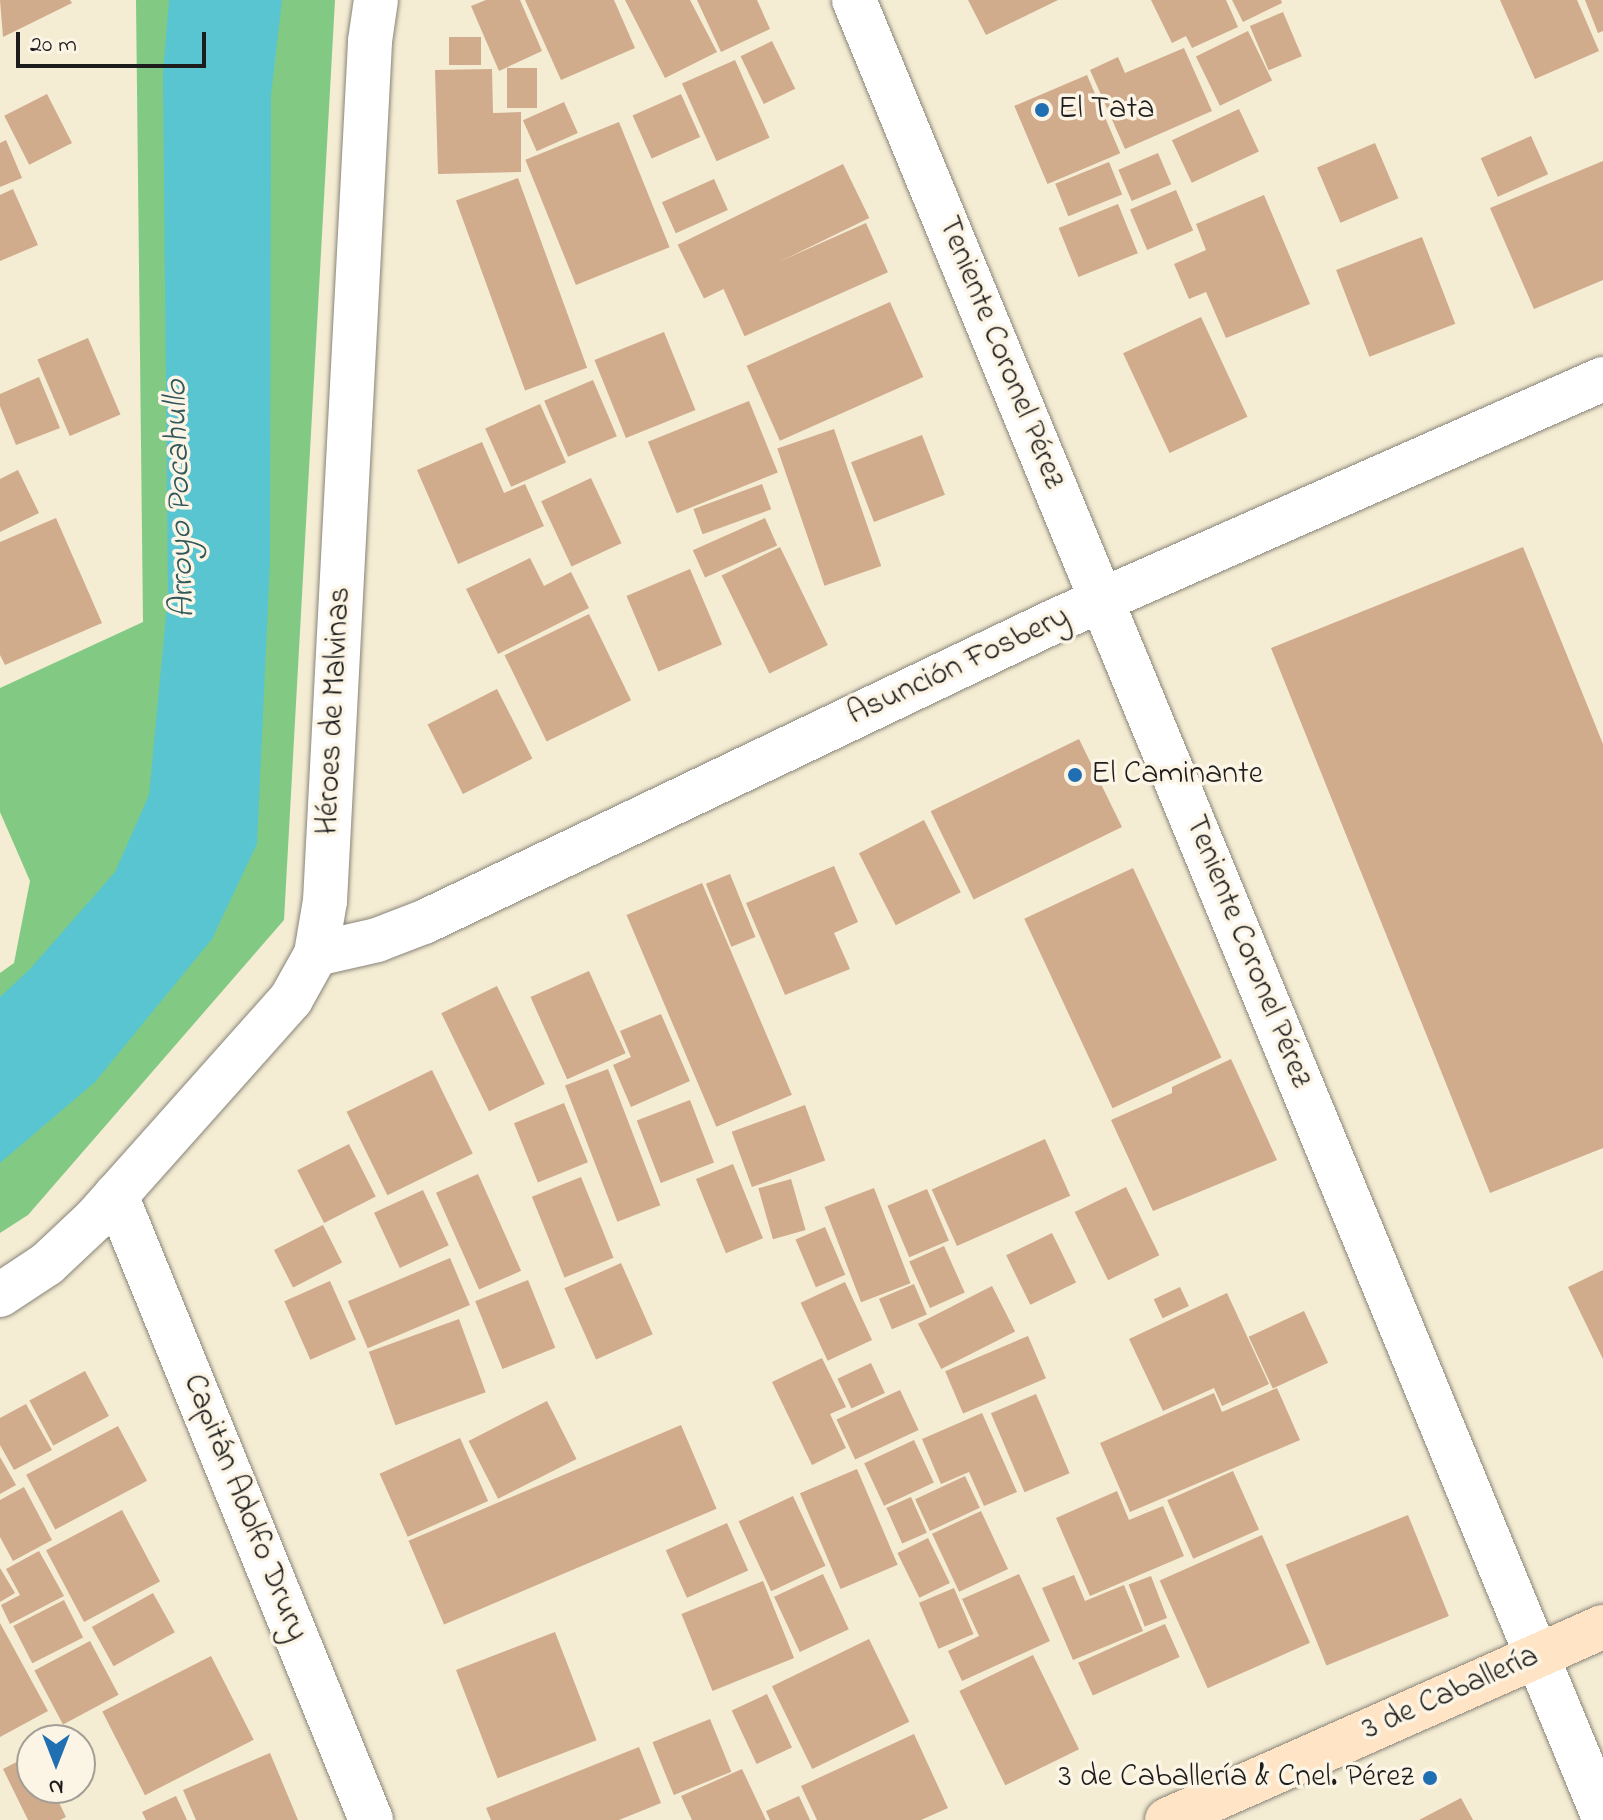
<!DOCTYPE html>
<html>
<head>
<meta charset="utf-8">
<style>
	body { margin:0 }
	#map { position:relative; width:1603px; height:1820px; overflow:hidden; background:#f4ecd3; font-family:"Indie Flower",sans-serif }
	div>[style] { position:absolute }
	.green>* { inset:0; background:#82c984 }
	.water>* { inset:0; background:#58c5d0 }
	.building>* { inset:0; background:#d0ab8c; transform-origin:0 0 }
	.roads { filter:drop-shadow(0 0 2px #888478) drop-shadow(0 0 2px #888478) }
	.minor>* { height:44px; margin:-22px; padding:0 22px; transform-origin:22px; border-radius:22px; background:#fff }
	.tertiary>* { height:44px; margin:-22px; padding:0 22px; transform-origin:22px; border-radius:22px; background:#fff }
	.secondary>* { height:44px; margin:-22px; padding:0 22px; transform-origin:22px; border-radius:22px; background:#ffe4c6 }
	.dots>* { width:22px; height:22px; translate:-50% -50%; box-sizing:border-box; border:4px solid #fcf5e5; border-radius:50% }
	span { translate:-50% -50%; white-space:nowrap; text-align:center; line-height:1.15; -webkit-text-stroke:7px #fcf5e5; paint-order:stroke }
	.poi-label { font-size:32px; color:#1c1c1c }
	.left { translate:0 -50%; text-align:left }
	.right { translate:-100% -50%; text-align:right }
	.street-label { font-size:32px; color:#1c1c1c }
	.water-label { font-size:34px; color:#31575b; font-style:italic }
	.north { position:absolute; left:16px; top:1724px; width:80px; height:80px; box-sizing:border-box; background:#fcf5e5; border:2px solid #a29e95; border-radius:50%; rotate:180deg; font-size:22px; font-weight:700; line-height:32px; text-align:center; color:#1c1c1c }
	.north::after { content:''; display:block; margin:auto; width:28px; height:36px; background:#1f6fb2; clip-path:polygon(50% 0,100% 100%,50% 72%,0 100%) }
	.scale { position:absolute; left:16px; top:32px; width:190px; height:36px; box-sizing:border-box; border:4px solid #1c1c1c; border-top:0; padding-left:10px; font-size:24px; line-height:28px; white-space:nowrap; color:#1c1c1c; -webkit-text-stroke:6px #fcf5e5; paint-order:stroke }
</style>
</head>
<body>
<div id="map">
	<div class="green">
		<div style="clip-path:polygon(136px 0,335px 0,284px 920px,28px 1215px,0 1233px,0 973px,14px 963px,30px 881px,0 812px,0 688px,143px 622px)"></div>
	</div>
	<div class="water">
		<div style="clip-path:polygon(169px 0,282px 0,271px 95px,270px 562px,257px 844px,212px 939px,95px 1082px,0 1163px,0 997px,30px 969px,115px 872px,149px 795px,168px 595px,163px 74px)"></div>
	</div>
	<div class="building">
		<div style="clip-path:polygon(0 0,70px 0,72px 3px,3px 37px)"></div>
		<div style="clip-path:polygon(486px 0,520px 0,542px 51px,499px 71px,471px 6px)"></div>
		<div style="clip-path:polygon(525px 0,614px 0,635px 48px,561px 80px)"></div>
		<div style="clip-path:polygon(625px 0,690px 0,717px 52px,665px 78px)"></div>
		<div style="clip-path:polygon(697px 0,757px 0,770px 29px,721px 52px)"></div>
		<div style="clip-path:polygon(968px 0,1058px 0,986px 35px)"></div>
		<div style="clip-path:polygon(1151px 0,1226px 0,1238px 27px,1192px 48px,1186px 36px,1172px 43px)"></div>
		<div style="clip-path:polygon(1232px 0,1281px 0,1282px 3px,1243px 22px)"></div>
		<div style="clip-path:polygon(1500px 0,1577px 0,1599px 51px,1535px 79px)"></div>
		<div style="clip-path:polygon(1585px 0,1603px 0,1603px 31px,1598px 33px)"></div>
		<div style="left:1283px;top:12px;width:48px;height:36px;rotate:67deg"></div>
		<div style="left:1248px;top:31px;width:55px;height:58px;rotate:64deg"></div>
		<div style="left:449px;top:37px;width:32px;height:28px"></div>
		<div style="left:772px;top:41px;width:53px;height:35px;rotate:64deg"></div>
		<div style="clip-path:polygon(1184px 48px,1212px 111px,1125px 149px,1090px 70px,1118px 57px,1125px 73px)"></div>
		<div style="left:735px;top:60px;width:85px;height:58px;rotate:66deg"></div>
		<div style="left:507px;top:68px;width:30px;height:40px"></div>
		<div style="clip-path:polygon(492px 69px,493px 113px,521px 112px,521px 172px,438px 174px,435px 70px)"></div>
		<div style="left:1087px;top:75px;width:85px;height:79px;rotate:67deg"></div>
		<div style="left:47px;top:94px;width:55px;height:48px;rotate:63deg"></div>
		<div style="left:681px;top:94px;width:47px;height:53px;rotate:66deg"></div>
		<div style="left:564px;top:102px;width:34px;height:45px;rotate:66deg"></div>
		<div style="left:1239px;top:109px;width:47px;height:74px;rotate:65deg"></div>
		<div style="left:619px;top:122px;width:135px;height:101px;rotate:68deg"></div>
		<div style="left:1531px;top:136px;width:42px;height:55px;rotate:66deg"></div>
		<div style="clip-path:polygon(6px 140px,22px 178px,0 187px,0 143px)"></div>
		<div style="left:1375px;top:143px;width:60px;height:63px;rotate:67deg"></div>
		<div style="left:1158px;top:153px;width:34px;height:43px;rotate:67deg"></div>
		<div style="clip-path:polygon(1603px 161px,1603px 280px,1534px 309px,1490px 208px)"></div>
		<div style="left:1109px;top:162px;width:35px;height:58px;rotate:68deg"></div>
		<div style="left:843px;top:164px;width:60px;height:184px;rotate:64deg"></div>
		<div style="left:518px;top:178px;width:202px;height:66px;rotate:70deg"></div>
		<div style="left:714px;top:179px;width:34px;height:57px;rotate:66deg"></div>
		<div style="clip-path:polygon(13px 189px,38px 245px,0 261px,0 195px)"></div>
		<div style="left:1176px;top:190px;width:44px;height:50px;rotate:67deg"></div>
		<div style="clip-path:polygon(1264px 195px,1310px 304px,1226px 338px,1206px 292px,1189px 299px,1174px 264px,1206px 250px,1196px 224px)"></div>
		<div style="left:1118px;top:204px;width:53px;height:64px;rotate:68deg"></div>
		<div style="left:866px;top:223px;width:54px;height:157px;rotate:66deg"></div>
		<div style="left:1422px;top:237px;width:93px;height:92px;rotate:69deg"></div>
		<div style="left:890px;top:302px;width:82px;height:157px;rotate:66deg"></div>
		<div style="left:1201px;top:317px;width:110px;height:86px;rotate:65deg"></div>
		<div style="left:664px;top:332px;width:84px;height:75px;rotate:68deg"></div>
		<div style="left:88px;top:338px;width:83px;height:55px;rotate:67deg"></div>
		<div style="clip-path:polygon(39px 377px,60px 428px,16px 445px,0 406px,0 394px)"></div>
		<div style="left:593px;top:380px;width:61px;height:53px;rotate:67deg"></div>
		<div style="left:749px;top:401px;width:77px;height:109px;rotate:68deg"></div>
		<div style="left:540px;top:404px;width:64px;height:60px;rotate:66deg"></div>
		<div style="left:834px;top:429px;width:145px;height:60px;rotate:71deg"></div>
		<div style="left:922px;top:435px;width:64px;height:76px;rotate:69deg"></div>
		<div style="clip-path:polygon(482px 442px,504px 493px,525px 484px,544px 526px,458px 564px,417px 470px)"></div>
		<div style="clip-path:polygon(18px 470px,39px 513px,0 532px,0 479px)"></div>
		<div style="left:591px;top:478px;width:72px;height:55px;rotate:65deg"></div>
		<div style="left:762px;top:484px;width:27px;height:73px;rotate:70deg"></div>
		<div style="clip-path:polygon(56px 518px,102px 623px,5px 665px,0 655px,0 542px)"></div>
		<div style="left:765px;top:518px;width:30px;height:79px;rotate:66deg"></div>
		<div style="left:780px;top:547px;width:109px;height:65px;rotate:64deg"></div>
		<div style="clip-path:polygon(1523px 547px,1603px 744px,1603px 1148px,1490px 1193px,1271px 648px)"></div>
		<div style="clip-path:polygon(530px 558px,544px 586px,571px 572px,589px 608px,498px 654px,466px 589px)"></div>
		<div style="left:690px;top:569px;width:82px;height:69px;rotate:67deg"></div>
		<div style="left:589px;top:614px;width:96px;height:94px;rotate:64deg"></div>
		<div style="left:497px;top:689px;width:78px;height:78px;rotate:63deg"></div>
		<div style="left:1079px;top:739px;width:98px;height:165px;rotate:64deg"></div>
		<div style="left:924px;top:820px;width:81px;height:73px;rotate:63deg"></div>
		<div style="clip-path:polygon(834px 866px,858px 922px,834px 933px,850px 969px,785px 995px,746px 903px)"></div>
		<div style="left:1133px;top:868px;width:209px;height:120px;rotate:65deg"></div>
		<div style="left:730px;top:874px;width:68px;height:26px;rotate:68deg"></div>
		<div style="left:702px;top:883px;width:230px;height:82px;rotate:67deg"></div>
		<div style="left:589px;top:971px;width:90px;height:64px;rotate:66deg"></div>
		<div style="left:497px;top:986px;width:109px;height:62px;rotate:64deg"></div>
		<div style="clip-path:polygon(661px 1014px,690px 1081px,631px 1107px,613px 1065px,631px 1057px,620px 1031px)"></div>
		<div style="clip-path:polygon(1231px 1059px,1277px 1160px,1153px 1211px,1111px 1120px,1172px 1093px,1172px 1087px)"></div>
		<div style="left:608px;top:1069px;width:146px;height:46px;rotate:69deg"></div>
		<div style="left:432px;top:1070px;width:93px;height:95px;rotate:64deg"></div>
		<div style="left:690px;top:1100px;width:67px;height:57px;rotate:69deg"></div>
		<div style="left:564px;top:1103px;width:64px;height:54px;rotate:68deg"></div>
		<div style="left:805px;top:1105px;width:59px;height:78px;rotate:70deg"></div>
		<div style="left:1045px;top:1139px;width:62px;height:124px;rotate:66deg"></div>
		<div style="left:349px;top:1144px;width:59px;height:58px;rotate:63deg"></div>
		<div style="left:733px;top:1164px;width:80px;height:40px;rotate:68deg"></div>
		<div style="left:478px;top:1174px;width:106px;height:46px;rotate:66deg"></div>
		<div style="left:581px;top:1177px;width:87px;height:53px;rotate:68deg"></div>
		<div style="left:791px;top:1179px;width:53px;height:34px;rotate:74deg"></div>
		<div style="left:1126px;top:1187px;width:76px;height:57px;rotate:64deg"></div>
		<div style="left:874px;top:1188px;width:102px;height:53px;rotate:69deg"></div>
		<div style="left:927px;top:1189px;width:56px;height:43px;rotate:67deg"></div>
		<div style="left:423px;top:1190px;width:61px;height:54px;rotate:65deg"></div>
		<div style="left:323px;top:1225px;width:42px;height:55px;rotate:63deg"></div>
		<div style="left:825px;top:1227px;width:52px;height:32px;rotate:67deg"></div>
		<div style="left:1052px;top:1233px;width:55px;height:51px;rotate:64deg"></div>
		<div style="left:944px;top:1246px;width:51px;height:38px;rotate:66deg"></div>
		<div style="left:450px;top:1258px;width:51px;height:111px;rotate:67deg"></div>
		<div style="left:621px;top:1263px;width:78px;height:62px;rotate:66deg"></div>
		<div style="clip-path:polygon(1603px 1270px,1603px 1359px,1568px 1287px)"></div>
		<div style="left:528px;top:1280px;width:73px;height:57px;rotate:68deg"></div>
		<div style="left:330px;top:1281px;width:64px;height:50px;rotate:66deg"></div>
		<div style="left:845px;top:1282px;width:64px;height:49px;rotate:65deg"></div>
		<div style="left:914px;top:1284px;width:33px;height:38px;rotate:67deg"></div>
		<div style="left:992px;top:1286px;width:51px;height:83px;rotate:63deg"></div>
		<div style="left:1180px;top:1287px;width:21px;height:29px;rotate:65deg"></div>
		<div style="clip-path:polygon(1227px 1293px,1269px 1384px,1222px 1406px,1214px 1388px,1163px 1411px,1129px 1339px)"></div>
		<div style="left:1304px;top:1311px;width:57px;height:61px;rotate:65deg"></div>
		<div style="left:459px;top:1319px;width:78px;height:96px;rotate:70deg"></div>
		<div style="left:1028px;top:1336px;width:46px;height:90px;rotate:67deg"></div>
		<div style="clip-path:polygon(822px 1358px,846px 1407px,830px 1414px,846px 1448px,812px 1465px,772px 1382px)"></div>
		<div style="left:871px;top:1363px;width:33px;height:37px;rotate:65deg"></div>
		<div style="left:85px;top:1371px;width:51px;height:63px;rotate:62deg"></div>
		<div style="clip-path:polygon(1277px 1388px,1300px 1440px,1130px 1512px,1100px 1443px,1214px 1393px,1222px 1412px)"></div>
		<div style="left:900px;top:1390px;width:44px;height:70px;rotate:65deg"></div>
		<div style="left:1036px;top:1394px;width:86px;height:49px;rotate:67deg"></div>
		<div style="left:547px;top:1401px;width:65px;height:88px;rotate:63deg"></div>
		<div style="clip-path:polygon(26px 1404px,52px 1450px,14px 1470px,0 1445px,0 1418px)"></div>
		<div style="clip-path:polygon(982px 1413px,1017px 1492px,984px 1506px,969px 1472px,941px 1484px,922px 1439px)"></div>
		<div style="left:681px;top:1425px;width:91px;height:296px;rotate:67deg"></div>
		<div style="left:118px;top:1426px;width:62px;height:104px;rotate:62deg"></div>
		<div style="left:460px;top:1438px;width:69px;height:88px;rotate:66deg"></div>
		<div style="left:914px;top:1440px;width:47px;height:55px;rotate:65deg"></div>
		<div style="clip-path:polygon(0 1457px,16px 1485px,0 1494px)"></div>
		<div style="left:857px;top:1469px;width:104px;height:62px;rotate:67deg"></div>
		<div style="left:1233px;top:1471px;width:64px;height:72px;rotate:66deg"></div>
		<div style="left:965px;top:1476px;width:35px;height:55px;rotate:65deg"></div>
		<div style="clip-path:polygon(24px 1487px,52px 1540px,13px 1561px,0 1537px,0 1500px)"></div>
		<div style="clip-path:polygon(1117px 1491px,1129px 1520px,1163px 1506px,1184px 1556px,1090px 1596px,1056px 1518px)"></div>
		<div style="left:793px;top:1496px;width:77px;height:60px;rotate:65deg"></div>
		<div style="left:911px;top:1497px;width:39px;height:27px;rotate:66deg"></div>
		<div style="left:122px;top:1510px;width:81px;height:86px;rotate:62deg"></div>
		<div style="left:981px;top:1511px;width:64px;height:54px;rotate:65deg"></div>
		<div style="left:1408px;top:1515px;width:109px;height:132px;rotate:68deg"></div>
		<div style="left:727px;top:1523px;width:52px;height:67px;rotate:66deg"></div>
		<div style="left:1262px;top:1535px;width:118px;height:112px;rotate:66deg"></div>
		<div style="left:928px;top:1538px;width:50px;height:34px;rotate:64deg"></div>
		<div style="clip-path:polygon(39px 1551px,64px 1596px,10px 1624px,1px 1605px,20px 1595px,6px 1569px)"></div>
		<div style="clip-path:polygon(0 1568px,15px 1593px,0 1602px)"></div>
		<div style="left:823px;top:1574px;width:61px;height:54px;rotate:65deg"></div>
		<div style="clip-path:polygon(1019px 1574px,1050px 1641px,962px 1681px,948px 1651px,979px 1636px,962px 1599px)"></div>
		<div style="clip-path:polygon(1074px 1575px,1085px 1601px,1124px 1585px,1143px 1631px,1073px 1660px,1042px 1588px)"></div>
		<div style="left:1151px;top:1576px;width:45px;height:24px;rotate:69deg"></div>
		<div style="left:763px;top:1581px;width:83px;height:88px;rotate:68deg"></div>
		<div style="left:954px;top:1588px;width:50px;height:38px;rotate:67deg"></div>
		<div style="left:153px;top:1593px;width:45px;height:70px;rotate:61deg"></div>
		<div style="left:64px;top:1600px;width:42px;height:57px;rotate:63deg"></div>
		<div style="clip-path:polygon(0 1623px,48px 1711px,0 1737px)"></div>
		<div style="left:1165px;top:1624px;width:36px;height:95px;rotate:66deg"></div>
		<div style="left:555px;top:1632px;width:116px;height:106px;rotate:69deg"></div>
		<div style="left:869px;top:1639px;width:92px;height:108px;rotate:64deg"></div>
		<div style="left:90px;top:1641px;width:61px;height:63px;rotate:62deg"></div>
		<div style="left:1033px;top:1655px;width:105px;height:82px;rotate:64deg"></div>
		<div style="left:211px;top:1656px;width:94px;height:122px;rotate:63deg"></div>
		<div style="left:767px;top:1694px;width:59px;height:39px;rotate:65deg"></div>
		<div style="left:710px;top:1719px;width:57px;height:62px;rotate:68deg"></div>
		<div style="clip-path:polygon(914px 1734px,948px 1808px,921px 1820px,817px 1820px,801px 1786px)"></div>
		<div style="clip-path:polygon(639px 1747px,661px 1803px,619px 1820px,491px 1820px,486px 1808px)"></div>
		<div style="clip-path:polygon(270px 1753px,298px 1820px,196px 1820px,183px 1790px)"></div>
		<div style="clip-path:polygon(32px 1754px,32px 1788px,52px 1788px,66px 1817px,60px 1820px,28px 1820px,3px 1769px)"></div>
		<div style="clip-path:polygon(742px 1769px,766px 1820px,692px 1820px,681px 1796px)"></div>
		<div style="clip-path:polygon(176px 1796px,187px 1820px,146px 1820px,142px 1812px)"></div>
		<div style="clip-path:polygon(799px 1796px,810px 1820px,770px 1820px,766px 1811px)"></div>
		<div style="clip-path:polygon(1461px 1798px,1473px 1820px,1419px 1820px)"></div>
	</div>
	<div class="roads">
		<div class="minor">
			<div style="left:316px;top:954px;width:63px;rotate:-12.9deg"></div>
			<div style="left:377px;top:940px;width:50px;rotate:-21deg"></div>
			<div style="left:424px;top:922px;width:704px;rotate:-25.51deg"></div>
			<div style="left:1059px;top:619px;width:595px;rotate:-23.81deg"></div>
			<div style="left:116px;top:1195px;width:675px;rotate:67.8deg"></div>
			<div style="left:0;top:1295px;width:56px;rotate:-33.4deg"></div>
			<div style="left:47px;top:1264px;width:66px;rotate:-43.2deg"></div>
			<div style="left:95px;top:1219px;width:295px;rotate:-48.3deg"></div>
			<div style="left:291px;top:999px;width:51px;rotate:-60.9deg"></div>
			<div style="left:316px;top:954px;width:54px;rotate:-80.4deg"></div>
			<div style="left:325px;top:901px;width:861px;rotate:-87deg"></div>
			<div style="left:370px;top:41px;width:41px;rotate:-81.7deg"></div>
			<div style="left:1537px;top:1656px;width:172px;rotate:67.5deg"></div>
		</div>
		<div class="tertiary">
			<div style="left:854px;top:0;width:1791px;rotate:67.59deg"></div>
		</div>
		<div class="secondary">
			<div style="left:1167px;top:1820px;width:477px;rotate:-23.9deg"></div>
		</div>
	</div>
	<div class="dots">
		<div style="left:1042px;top:110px;background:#1f6fb2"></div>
		<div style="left:1075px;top:775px;background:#1f6fb2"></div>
		<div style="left:1430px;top:1778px;background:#1f6fb2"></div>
	</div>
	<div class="poi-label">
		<span class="left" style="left:1058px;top:110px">El Tata</span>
		<span class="left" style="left:1091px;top:775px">El Caminante</span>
		<span class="right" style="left:1414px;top:1778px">3 de Caballería &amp; Cnel. Pérez</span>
	</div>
	<div class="street-label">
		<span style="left:1000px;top:353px;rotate:68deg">Teniente Coronel Pérez</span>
		<span style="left:959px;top:667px;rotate:-25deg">Asunción Fosbery</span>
		<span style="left:335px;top:711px;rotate:-87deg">Héroes de Malvinas</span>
		<span style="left:1247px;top:952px;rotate:68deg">Teniente Coronel Pérez</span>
		<span style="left:244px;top:1508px;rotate:68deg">Capitán Adolfo Drury</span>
		<span style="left:1451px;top:1694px;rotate:-24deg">3 de Caballería</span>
	</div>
	<div class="water-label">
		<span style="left:181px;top:499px;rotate:-92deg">Arroyo Pocahullo</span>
	</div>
	<div class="north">N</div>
	<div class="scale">20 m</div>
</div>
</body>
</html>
